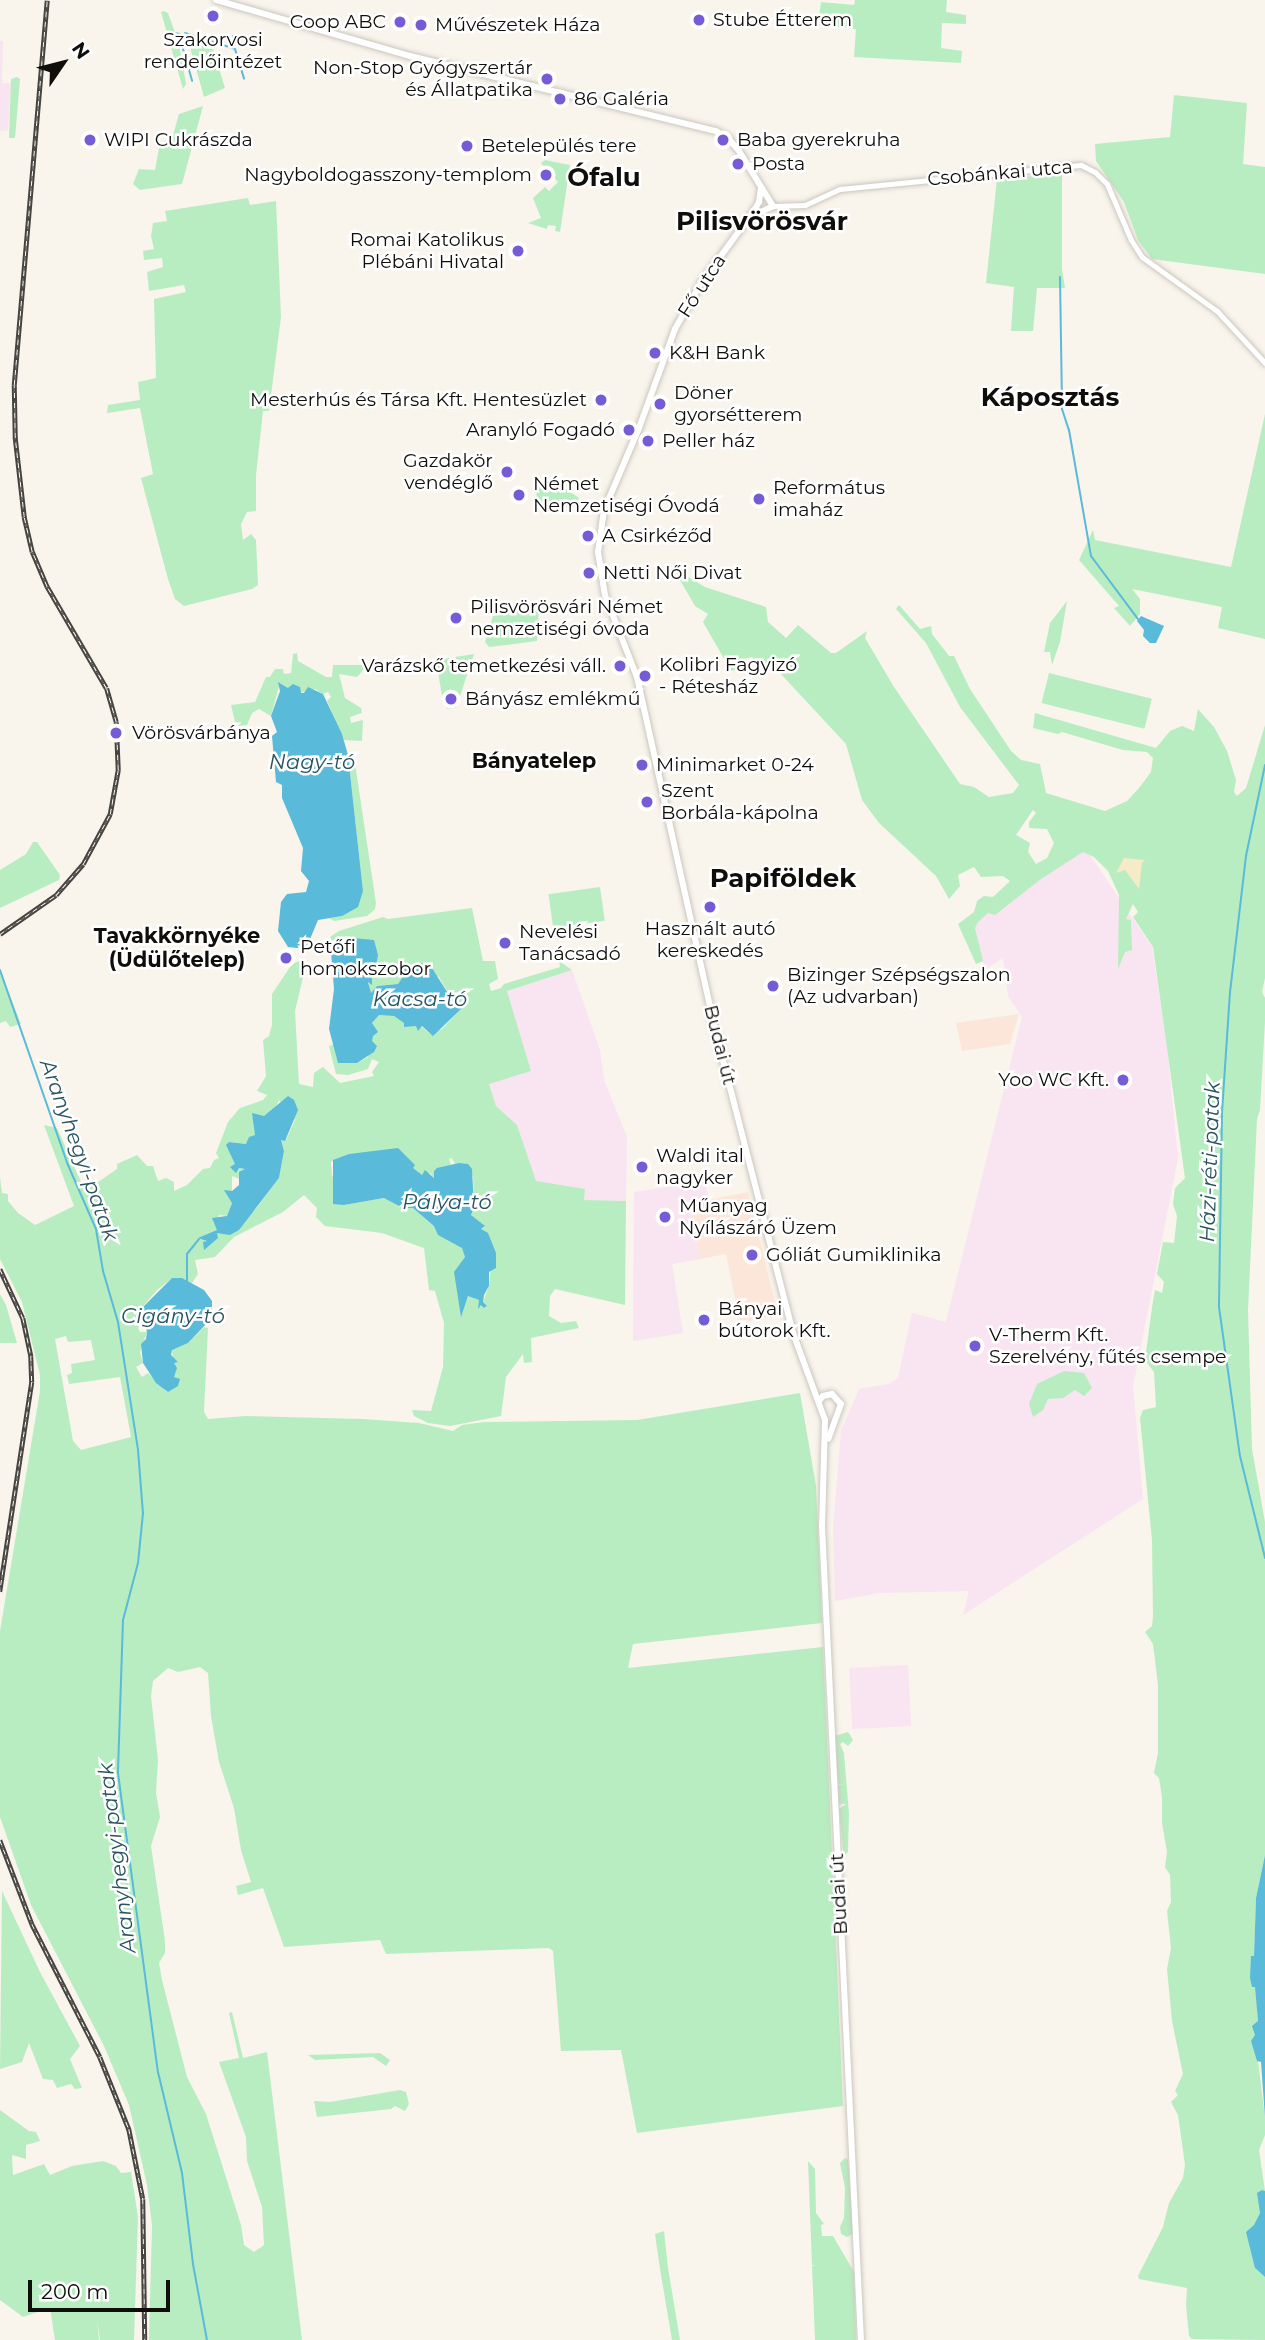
<!DOCTYPE html>
<html>
<head>
<meta charset="utf-8">
<style>
	body { margin:0 }
	#map { position:relative; width:1265px; height:2340px; overflow:hidden; background:#f9f4ec; font-family:Montserrat,sans-serif }
	div>[style] { position:absolute }
	.commercial>* { inset:0; background:#fce6d9 }
	.industrial>* { inset:0; background:#f9e4f2; transform-origin:0 0 }
	.green>* { inset:0; background:#b8edc1; transform-origin:0 0 }
	.sand>* { inset:0; background:#f5ebc6 }
	.water>* { inset:0; background:#59bada }
	.stream>* { height:2px; margin:-1px; padding:0 1px; transform-origin:1px; border-radius:1px; background:#59bada }
	.roads { filter:drop-shadow(0 0 2px #cbc7bf) drop-shadow(0 0 2px #cbc7bf) }
	.secondary>* { height:5px; margin:-2.5px; padding:0 2.5px; transform-origin:2.5px; border-radius:2.5px; background:#fff }
	.primary>* { height:6px; margin:-3px; padding:0 3px; transform-origin:3px; border-radius:3px; background:#fff }
	.rail>* { height:4.5px; margin-top:-2.25px; transform-origin:0; background:repeating-linear-gradient(90deg,#fff 0 5px,#464440 0 10px); box-sizing:border-box; border-block:2px solid #464440 }
	.dots>* { width:19px; height:19px; translate:-50% -50%; box-sizing:border-box; border:4px solid #fff; border-radius:50% }
	span { translate:-50% -50%; white-space:nowrap; text-align:center; line-height:1.15; -webkit-text-stroke:5px #fff; paint-order:stroke }
	.poi-label { font-size:19px; color:#0f0e0b }
	.left { translate:0 -50%; text-align:left }
	.right { translate:-100% -50%; text-align:right }
	.street-label { font-size:19px; color:#0f0e0b }
	.neighbourhood-label { font-size:21px; color:#0f0e0b; font-weight:700 }
	.water-label { font-size:21px; color:#295361; font-style:italic }
	.district-label { font-size:26px; color:#0f0e0b; font-weight:700 }
	.north { position:absolute; left:28px; top:28px; width:70px; height:70px; -webkit-text-stroke:5px #fff; paint-order:stroke; rotate:55deg; font-size:19px; font-weight:700; line-height:28px; text-align:center; color:#0f0e0b }
	.north::after { content:''; display:block; margin:auto; width:24px; height:32px; background:#0f0e0b; clip-path:polygon(50% 0,100% 100%,50% 72%,0 100%) }
	.scale { position:absolute; left:28px; top:2280px; width:142px; height:32px; box-sizing:border-box; border:4px solid #0f0e0b; border-top:0; padding-left:9px; font-size:21px; line-height:24px; white-space:nowrap; color:#0f0e0b; -webkit-text-stroke:5px #fff; paint-order:stroke }
</style>
</head>
<body>
<div id="map">
	<div class="commercial">
		<div style="clip-path:polygon(1019px 1014px,1010px 1044px,962px 1051px,956px 1023px)"></div>
		<div style="clip-path:polygon(748px 1192px,778px 1315px,740px 1323px,726px 1254px,700px 1259px,689px 1204px)"></div>
	</div>
	<div class="industrial">
		<div style="clip-path:polygon(0 41px,3px 41px,2px 83px,11px 83px,8px 130px,0 131px)"></div>
		<div style="clip-path:polygon(1084px 846px,1152px 947px,1167px 1046px,1178px 1158px,1133px 1387px,1143px 1499px,963px 1615px,969px 1591px,879px 1593px,835px 1601px,833px 1527px,841px 1431px,859px 1389px,889px 1384px,898px 1378px,912px 1313px,946px 1322px,1022px 1017px,1008px 996px,1003px 958px,986px 969px,964px 923px)"></div>
		<div style="clip-path:polygon(572px 970px,600px 1050px,604px 1080px,627px 1137px,626px 1201px,584px 1200px,585px 1189px,536px 1182px,517px 1125px,496px 1106px,489px 1083px,531px 1071px,507px 991px)"></div>
		<div style="clip-path:polygon(705px 1181px,709px 1200px,689px 1204px,700px 1259px,672px 1264px,683px 1333px,633px 1341px,634px 1192px)"></div>
		<div style="left:908px;top:1665px;width:61px;height:59px;rotate:87deg"></div>
	</div>
	<div class="green">
		<div style="clip-path:polygon(855px 0,947px 0,946px 12px,966px 15px,966px 24px,942px 23px,941px 48px,962px 51px,961px 63px,854px 57px,856px 29px,818px 25px,821px 2px,854px 5px)"></div>
		<div style="clip-path:polygon(164px 11px,168px 13px,179px 44px,186px 84px,183px 89px,161px 12px)"></div>
		<div style="clip-path:polygon(188px 40px,213px 49px,225px 88px,204px 97px)"></div>
		<div style="clip-path:polygon(17px 77px,20px 79px,15px 138px,9px 138px,11px 79px)"></div>
		<div style="clip-path:polygon(1174px 95px,1247px 103px,1243px 164px,1265px 167px,1265px 274px,1152px 259px,1138px 240px,1124px 202px,1096px 161px,1095px 144px,1170px 137px)"></div>
		<div style="clip-path:polygon(203px 106px,182px 184px,140px 190px,133px 184px,139px 169px,155px 170px,160px 143px,172px 139px,179px 114px)"></div>
		<div style="clip-path:polygon(545px 160px,570px 165px,560px 232px,555px 231px,556px 226px,548px 225px,547px 229px,528px 223px,541px 218px,533px 198px,545px 187px,549px 191px,558px 182px,541px 163px)"></div>
		<div style="clip-path:polygon(1062px 174px,1062px 269px,1065px 288px,1037px 288px,1033px 331px,1011px 331px,1014px 287px,986px 283px,997px 179px)"></div>
		<div style="clip-path:polygon(248px 198px,250px 205px,276px 201px,281px 317px,269px 411px,263px 411px,256px 475px,256px 511px,247px 512px,241px 524px,243px 540px,251px 534px,256px 540px,258px 585px,252px 589px,184px 606px,175px 599px,168px 579px,141px 478px,153px 474px,140px 408px,107px 413px,108px 405px,140px 400px,138px 382px,156px 378px,154px 299px,186px 292px,184px 285px,149px 291px,147px 272px,163px 267px,162px 258px,144px 260px,143px 251px,154px 249px,151px 236px,153px 223px,167px 221px,165px 211px)"></div>
		<div style="clip-path:polygon(1265px 414px,1265px 639px,1218px 628px,1222px 607px,1132px 589px,1140px 599px,1140px 614px,1130px 626px,1114px 608px,1119px 606px,1079px 560px,1093px 530px,1095px 540px,1231px 567px)"></div>
		<div style="clip-path:polygon(553px 480px,579px 498px,578px 506px,537px 508px,536px 481px)"></div>
		<div style="clip-path:polygon(evenodd,680px 572px,705px 587px,766px 607px,768px 622px,786px 638px,798px 625px,831px 653px,836px 653px,867px 631px,865px 638px,894px 687px,960px 784px,974px 787px,989px 797px,1013px 793px,1019px 785px,960px 707px,926px 643px,896px 609px,899px 605px,920px 629px,931px 626px,932px 634px,949px 656px,954px 656px,970px 689px,1011px 751px,1021px 760px,1040px 764px,1046px 793px,1105px 811px,1127px 801px,1139px 788px,1151px 772px,1153px 758px,1147px 752px,1123px 750px,1062px 732px,1058px 734px,1033px 728px,1035px 713px,1156px 748px,1170px 731px,1182px 726px,1194px 731px,1198px 709px,1214px 727px,1227px 751px,1236px 780px,1234px 792px,1237px 796px,1246px 788px,1265px 725px,1265px 978px,1262px 992px,1265px 998px,1265px 1022px,1260px 1110px,1257px 1119px,1248px 1310px,1252px 1449px,1265px 1522px,1265px 1855px,1256px 1898px,1254px 1956px,1258px 2021px,1255px 2035px,1265px 2118px,1265px 2135px,1259px 2150px,1265px 2191px,1261px 2190px,1260px 2213px,1255px 2225px,1255px 2268px,1265px 2277px,1265px 2340px,1192px 2339px,1189px 2336px,1186px 2305px,1187px 2288px,1139px 2279px,1138px 2276px,1163px 2227px,1169px 2203px,1183px 2178px,1185px 2165px,1178px 2115px,1171px 2102px,1178px 2095px,1175px 2091px,1183px 2074px,1172px 2021px,1167px 1969px,1171px 1948px,1167px 1911px,1171px 1902px,1170px 1875px,1165px 1867px,1167px 1852px,1162px 1823px,1162px 1797px,1159px 1778px,1154px 1773px,1158px 1753px,1158px 1685px,1153px 1644px,1145px 1632px,1152px 1626px,1153px 1616px,1152px 1540px,1140px 1418px,1143px 1410px,1156px 1407px,1154px 1372px,1145px 1360px,1152px 1307px,1155px 1290px,1162px 1293px,1164px 1282px,1157px 1274px,1163px 1242px,1174px 1243px,1177px 1216px,1173px 1204px,1175px 1188px,1185px 1178px,1153px 947px,1133px 917px,1138px 912px,1133px 904px,1126px 919px,1131px 920px,1132px 950px,1125px 952px,1118px 969px,1119px 895px,1108px 871px,1094px 857px,1083px 852px,1041px 879px,995px 915px,988px 913px,978px 922px,975px 928px,983px 961px,976px 964px,958px 924px,974px 912px,977px 901px,984px 896px,993px 897px,1010px 881px,1003px 876px,981px 877px,974px 867px,958px 875px,960px 886px,949px 899px,936px 876px,879px 823px,862px 800px,846px 744px,780px 673px,765px 663px,757px 665px,752px 662px,753px 657px,742px 659px,742px 668px,731px 671px,703px 622px,708px 614px,695px 606px,677px 575px,680px 572px,1033px 810px,1036px 813px,1029px 822px,1029px 828px,1047px 829px,1054px 843px,1047px 858px,1036px 864px,1028px 852px,1030px 843px,1016px 835px,1033px 810px)"></div>
		<div style="clip-path:polygon(1067px 601px,1060px 642px,1052px 665px,1050px 652px,1044px 652px,1050px 623px)"></div>
		<div style="clip-path:polygon(539px 607px,537px 641px,489px 647px,485px 642px,494px 613px)"></div>
		<div style="clip-path:polygon(297px 653px,298px 661px,326px 677px,332px 677px,333px 665px,363px 665px,365px 668px,357px 677px,339px 674px,345px 698px,361px 708px,362px 713px,350px 717px,351px 723px,363px 720px,362px 741px,344px 740px,327px 701px,331px 697px,328px 692px,323px 694px,315px 689px,300px 693px,299px 686px,288px 688px,280px 683px,271px 716px,259px 709px,252px 713px,247px 725px,236px 726px,231px 705px,255px 702px,266px 677px,270px 677px,275px 669px,283px 669px,284px 674px,291px 673px,293px 654px)"></div>
		<div style="clip-path:polygon(474px 654px,456px 708px,447px 709px,442px 696px,436px 660px)"></div>
		<div style="left:1049px;top:673px;width:106px;height:31px;rotate:14deg"></div>
		<div style="clip-path:polygon(348px 755px,354px 757px,376px 903px,375px 909px,367px 916px,334px 921px,329px 918px,342px 916px,363px 891px)"></div>
		<div style="clip-path:polygon(33px 842px,37px 842px,60px 875px,59px 880px,0 908px,0 870px,26px 854px)"></div>
		<div style="left:600px;top:887px;width:34px;height:52px;rotate:82deg"></div>
		<div style="clip-path:polygon(evenodd,472px 908px,483px 961px,495px 961px,498px 979px,489px 984px,491px 991px,501px 988px,504px 984px,560px 967px,559px 961px,572px 970px,507px 991px,531px 1071px,489px 1084px,496px 1106px,517px 1125px,536px 1181px,585px 1189px,584px 1200px,626px 1201px,625px 1305px,555px 1289px,550px 1296px,549px 1316px,561px 1323px,576px 1321px,579px 1328px,531px 1338px,532px 1362px,524px 1363px,523px 1354px,506px 1377px,501px 1416px,450px 1426px,428px 1423px,414px 1416px,412px 1410px,431px 1411px,443px 1367px,444px 1323px,435px 1291px,429px 1290px,424px 1248px,382px 1233px,325px 1226px,316px 1217px,317px 1208px,304px 1195px,283px 1212px,234px 1237px,215px 1257px,195px 1260px,198px 1274px,192px 1283px,172px 1278px,157px 1290px,139px 1311px,141px 1322px,138px 1328px,140px 1332px,147px 1332px,140px 1352px,143px 1363px,136px 1367px,142px 1377px,148px 1373px,167px 1392px,174px 1378px,172px 1349px,188px 1343px,204px 1327px,208px 1328px,204px 1412px,208px 1419px,245px 1416px,363px 1419px,419px 1423px,453px 1431px,462px 1425px,484px 1422px,637px 1420px,800px 1393px,816px 1486px,822px 1623px,633px 1644px,628px 1668px,823px 1647px,843px 2106px,637px 2133px,621px 2050px,561px 2051px,553px 1951px,549px 1948px,386px 1954px,380px 1940px,284px 1947px,263px 1888px,238px 1895px,236px 1886px,251px 1882px,241px 1850px,234px 1808px,219px 1762px,211px 1716px,208px 1673px,200px 1667px,178px 1672px,168px 1668px,153px 1681px,151px 1696px,158px 1760px,156px 1793px,160px 1817px,151px 1846px,165px 1941px,165px 1953px,159px 1963px,162px 1980px,187px 2077px,206px 2114px,241px 2225px,244px 2245px,254px 2252px,264px 2245px,262px 2207px,247px 2161px,246px 2137px,219px 2062px,239px 2058px,229px 2013px,232px 2012px,243px 2058px,267px 2052px,302px 2340px,149px 2340px,152px 2225px,147px 2185px,129px 2105px,104px 2046px,31px 1905px,0 1817px,0 1631px,40px 1391px,40px 1375px,22px 1302px,0 1259px,0 1177px,2px 1193px,8px 1194px,8px 1201px,18px 1213px,35px 1225px,74px 1206px,44px 1125px,57px 1128px,85px 1191px,117px 1169px,117px 1164px,137px 1155px,147px 1166px,153px 1166px,158px 1181px,166px 1178px,174px 1182px,174px 1191px,187px 1185px,203px 1169px,210px 1168px,214px 1160px,219px 1158px,216px 1153px,228px 1122px,240px 1108px,263px 1100px,267px 1095px,257px 1091px,266px 1076px,263px 1040px,269px 1036px,272px 1025px,272px 994px,292px 964px,302px 960px,306px 965px,295px 1011px,299px 1084px,313px 1087px,314px 1073px,323px 1067px,340px 1083px,374px 1076px,372px 1072px,379px 1062px,372px 1059px,368px 1069px,348px 1075px,336px 1074px,329px 1046px,334px 1044px,338px 1062px,357px 1063px,368px 1057px,374px 1027px,372px 1023px,379px 1015px,394px 1016px,406px 1024px,421px 1026px,429px 1033px,442px 1029px,462px 1007px,451px 998px,439px 977px,413px 964px,399px 969px,402px 978px,398px 984px,377px 986px,371px 994px,368px 989px,371px 972px,364px 940px,342px 937px,332px 941px,330px 937px,339px 931px,383px 917px,388px 919px,472px 908px,279px 1100px,295px 1120px,286px 1140px,281px 1140px,284px 1151px,279px 1178px,255px 1210px,216px 1232px,206px 1245px,205px 1239px,217px 1230px,219px 1215px,227px 1216px,232px 1203px,232px 1176px,240px 1179px,246px 1169px,231px 1167px,235px 1164px,230px 1142px,246px 1144px,255px 1135px,264px 1116px,274px 1111px,279px 1100px,472px 908px,383px 1151px,422px 1175px,430px 1173px,434px 1178px,441px 1168px,451px 1165px,449px 1159px,452px 1158px,455px 1164px,459px 1163px,473px 1176px,474px 1208px,471px 1216px,485px 1227px,481px 1229px,493px 1248px,489px 1286px,483px 1302px,487px 1306px,485px 1308px,479px 1300px,468px 1296px,462px 1313px,457px 1281px,465px 1256px,462px 1247px,413px 1208px,384px 1198px,344px 1205px,332px 1175px,331px 1162px,349px 1154px,383px 1151px,472px 908px,66px 1336px,68px 1342px,91px 1340px,95px 1360px,71px 1364px,72px 1373px,67px 1375px,69px 1384px,120px 1377px,131px 1437px,81px 1450px,73px 1441px,55px 1339px,66px 1336px)"></div>
		<div style="clip-path:polygon(0 970px,21px 1024px,10px 1027px,6px 1021px,0 1023px)"></div>
		<div style="clip-path:polygon(0 1294px,6px 1305px,17px 1343px,0 1343px)"></div>
		<div style="clip-path:polygon(1064px 1371px,1084px 1373px,1092px 1388px,1084px 1396px,1075px 1390px,1063px 1398px,1048px 1399px,1043px 1410px,1033px 1417px,1029px 1404px,1037px 1384px)"></div>
		<div style="clip-path:polygon(848px 1732px,853px 1740px,848px 1746px,843px 1742px,840px 1744px,844px 1753px,849px 1814px,848px 1852px,844px 1856px,839px 1809px,846px 1804px,839px 1804px,838px 1785px,843px 1785px,838px 1784px,835px 1736px)"></div>
		<div style="clip-path:polygon(2px 1891px,40px 1972px,80px 2046px,70px 2059px,82px 2088px,75px 2089px,71px 2084px,57px 2088px,53px 2080px,43px 2079px,29px 2043px,22px 2062px,0 2069px)"></div>
		<div style="clip-path:polygon(380px 2053px,390px 2060px,386px 2066px,373px 2057px,315px 2060px,308px 2055px)"></div>
		<div style="clip-path:polygon(400px 2090px,406px 2092px,409px 2104px,405px 2111px,395px 2106px,391px 2109px,317px 2117px,314px 2101px,330px 2102px)"></div>
		<div style="clip-path:polygon(0 2110px,29px 2131px,36px 2132px,40px 2141px,26px 2145px,26px 2159px,12px 2155px,13px 2175px,44px 2164px,50px 2175px,72px 2166px,103px 2161px,116px 2166px,121px 2173px,131px 2172px,138px 2217px,134px 2340px,100px 2340px,97px 2320px,99px 2340px,55px 2340px,50px 2308px,23px 2317px,0 2300px)"></div>
		<div style="clip-path:polygon(845px 2158px,848px 2160px,853px 2234px,847px 2237px,841px 2234px,840px 2227px,844px 2218px,845px 2188px,840px 2163px)"></div>
		<div style="clip-path:polygon(808px 2161px,815px 2169px,816px 2213px,824px 2224px,821px 2225px,822px 2236px,833px 2236px,854px 2272px,856px 2340px,815px 2340px,812px 2266px,816px 2266px,812px 2265px)"></div>
		<div style="clip-path:polygon(664px 2231px,668px 2268px,680px 2340px,672px 2340px,660px 2269px,655px 2234px)"></div>
	</div>
	<div class="sand">
		<div style="clip-path:polygon(1124px 858px,1145px 860px,1142px 863px,1139px 889px,1125px 870px,1116px 873px)"></div>
	</div>
	<div class="water">
		<div style="clip-path:polygon(1141px 616px,1164px 626px,1156px 643px,1150px 643px,1143px 636px,1144px 630px,1137px 621px)"></div>
		<div style="clip-path:polygon(278px 682px,288px 688px,293px 684px,300px 687px,301px 693px,304px 693px,308px 687px,323px 694px,342px 734px,348px 755px,363px 891px,358px 907px,342px 916px,318px 920px,308px 944px,297px 948px,288px 947px,278px 931px,281px 902px,287px 894px,306px 892px,309px 881px,301px 871px,303px 848px,282px 798px,282px 785px,276px 782px,272px 736px,277px 732px,271px 716px,280px 691px)"></div>
		<div style="clip-path:polygon(342px 937px,374px 940px,378px 955px,375px 972px,372px 972px,372px 985px,368px 982px,371px 993px,377px 986px,398px 984px,402px 978px,399px 969px,421px 963px,430px 965px,451px 998px,463px 1007px,433px 1036px,422px 1026px,418px 1031px,416px 1026px,404px 1027px,404px 1023px,394px 1016px,379px 1015px,372px 1023px,378px 1032px,373px 1036px,372px 1041px,377px 1046px,374px 1052px,357px 1063px,338px 1063px,329px 1029px,334px 989px,331px 952px,332px 941px)"></div>
		<div style="clip-path:polygon(288px 1096px,294px 1100px,298px 1110px,285px 1141px,281px 1140px,284px 1151px,279px 1178px,239px 1230px,230px 1235px,217px 1233px,218px 1238px,204px 1250px,203px 1242px,207px 1241px,198px 1238px,217px 1230px,212px 1218px,227px 1216px,232px 1203px,224px 1190px,232px 1191px,239px 1185px,239px 1172px,245px 1169px,239px 1168px,236px 1173px,230px 1167px,235px 1164px,226px 1145px,229px 1142px,246px 1144px,249px 1137px,255px 1135px,252px 1113px,264px 1116px)"></div>
		<div style="clip-path:polygon(398px 1148px,415px 1165px,413px 1168px,422px 1175px,425px 1170px,434px 1178px,434px 1171px,437px 1168px,459px 1163px,468px 1164px,472px 1169px,474px 1208px,471px 1215px,485px 1226px,481px 1229px,488px 1233px,496px 1253px,496px 1268px,489px 1272px,489px 1286px,484px 1295px,483px 1302px,487px 1306px,484px 1308px,481px 1305px,478px 1309px,479px 1300px,468px 1296px,461px 1317px,454px 1272px,465px 1257px,462px 1248px,438px 1235px,434px 1226px,413px 1208px,403px 1208px,384px 1198px,344px 1205px,333px 1204px,333px 1160px,349px 1154px)"></div>
		<div style="clip-path:polygon(172px 1278px,182px 1278px,204px 1290px,212px 1301px,212px 1310px,207px 1323px,188px 1343px,172px 1350px,171px 1355px,178px 1362px,174px 1363px,177px 1368px,174px 1377px,180px 1379px,178px 1386px,168px 1392px,156px 1383px,143px 1363px,141px 1344px,146px 1339px,147px 1332px,139px 1311px)"></div>
		<div style="clip-path:polygon(1265px 1855px,1265px 2118px,1261px 2062px,1257px 2061px,1251px 2041px,1255px 2035px,1252px 2026px,1258px 2021px,1255px 1987px,1252px 1987px,1250px 1978px,1251px 1956px,1254px 1956px,1256px 1898px)"></div>
		<div style="clip-path:polygon(1262px 2190px,1265px 2191px,1265px 2277px,1255px 2268px,1246px 2232px,1254px 2225px,1260px 2213px,1257px 2193px)"></div>
	</div>
	<div class="stream">
		<div style="left:174px;top:33px;width:6px;rotate:9deg"></div>
		<div style="left:180px;top:34px;width:10px;rotate:79deg"></div>
		<div style="left:185px;top:33px;width:52px;rotate:17.7deg"></div>
		<div style="left:235px;top:49px;width:31px;rotate:73deg"></div>
		<div style="left:233px;top:36px;width:12px;rotate:85deg"></div>
		<div style="left:183px;top:49px;width:33px;rotate:74deg"></div>
		<div style="left:1060px;top:277px;width:132px;rotate:89.1deg"></div>
		<div style="left:1062px;top:409px;width:22px;rotate:72deg"></div>
		<div style="left:1069px;top:430px;width:128px;rotate:80.1deg"></div>
		<div style="left:1091px;top:556px;width:79px;rotate:53.3deg"></div>
		<div style="left:1265px;top:765px;width:93px;rotate:101.8deg"></div>
		<div style="left:1246px;top:856px;width:137px;rotate:96.7deg"></div>
		<div style="left:1230px;top:992px;width:121px;rotate:93.8deg"></div>
		<div style="left:1222px;top:1113px;width:194px;rotate:90.9deg"></div>
		<div style="left:1219px;top:1307px;width:150px;rotate:82deg"></div>
		<div style="left:1240px;top:1456px;width:105px;rotate:76.2deg"></div>
		<div style="left:0;top:970px;width:207px;rotate:70.8deg"></div>
		<div style="left:68px;top:1165px;width:70px;rotate:66.4deg"></div>
		<div style="left:96px;top:1229px;width:43px;rotate:80.5deg"></div>
		<div style="left:103px;top:1271px;width:53px;rotate:73.6deg"></div>
		<div style="left:118px;top:1322px;width:130px;rotate:81.1deg"></div>
		<div style="left:138px;top:1450px;width:63px;rotate:85.5deg"></div>
		<div style="left:143px;top:1513px;width:50px;rotate:95.7deg"></div>
		<div style="left:138px;top:1563px;width:59px;rotate:104.7deg"></div>
		<div style="left:123px;top:1620px;width:153px;rotate:91.9deg"></div>
		<div style="left:118px;top:1773px;width:302px;rotate:82.4deg"></div>
		<div style="left:158px;top:2072px;width:104px;rotate:76.6deg"></div>
		<div style="left:182px;top:2173px;width:92px;rotate:83.1deg"></div>
		<div style="left:193px;top:2264px;width:77px;rotate:79.6deg"></div>
		<div style="left:187px;top:1281px;width:27px;rotate:-90deg"></div>
		<div style="left:187px;top:1254px;width:19px;rotate:-51deg"></div>
	</div>
	<div class="roads">
		<div class="secondary">
			<div style="left:773px;top:206px;width:32px;rotate:-2deg"></div>
			<div style="left:805px;top:205px;width:38px;rotate:-25deg"></div>
			<div style="left:840px;top:189px;width:242px;rotate:-5.7deg"></div>
			<div style="left:1081px;top:165px;width:16px;rotate:27deg"></div>
			<div style="left:1095px;top:172px;width:17px;rotate:45deg"></div>
			<div style="left:1107px;top:184px;width:61px;rotate:66.8deg"></div>
			<div style="left:1131px;top:240px;width:20px;rotate:57deg"></div>
			<div style="left:1142px;top:257px;width:92px;rotate:35.8deg"></div>
			<div style="left:1217px;top:311px;width:71px;rotate:47.3deg"></div>
		</div>
		<div class="primary">
			<div style="left:216px;top:0;width:202px;rotate:16.1deg"></div>
			<div style="left:410px;top:56px;width:315px;rotate:13.8deg"></div>
			<div style="left:716px;top:131px;width:13px;rotate:29deg"></div>
			<div style="left:727px;top:137px;width:18px;rotate:49deg"></div>
			<div style="left:739px;top:151px;width:65px;rotate:58.3deg"></div>
			<div style="left:773px;top:206px;width:22px;rotate:153deg"></div>
			<div style="left:761px;top:188px;width:14px;rotate:98deg"></div>
			<div style="left:759px;top:202px;width:12px;rotate:121deg"></div>
			<div style="left:753px;top:212px;width:88px;rotate:126.2deg"></div>
			<div style="left:701px;top:283px;width:53px;rotate:119.5deg"></div>
			<div style="left:675px;top:329px;width:105px;rotate:110deg"></div>
			<div style="left:639px;top:428px;width:89px;rotate:113.1deg"></div>
			<div style="left:604px;top:510px;width:42px;rotate:98.1deg"></div>
			<div style="left:598px;top:552px;width:44px;rotate:80.8deg"></div>
			<div style="left:605px;top:595px;width:88px;rotate:68.7deg"></div>
			<div style="left:637px;top:677px;width:361px;rotate:77.5deg"></div>
			<div style="left:715px;top:1029px;width:314px;rotate:75.6deg"></div>
			<div style="left:793px;top:1333px;width:93px;rotate:69.8deg"></div>
			<div style="left:825px;top:1420px;width:106px;rotate:91.6deg"></div>
			<div style="left:822px;top:1526px;width:815px;rotate:87.26deg"></div>
			<div style="left:819px;top:1401px;width:6px;rotate:-51deg"></div>
			<div style="left:823px;top:1396px;width:9px;rotate:-13deg"></div>
			<div style="left:832px;top:1394px;width:13px;rotate:48deg"></div>
			<div style="left:841px;top:1404px;width:37px;rotate:110deg"></div>
		</div>
	</div>
	<div class="rail">
		<div style="left:0;top:934px;width:68px;rotate:-34.9deg"></div>
		<div style="left:56px;top:895px;width:41px;rotate:-48.9deg"></div>
		<div style="left:83px;top:864px;width:57px;rotate:-61.6deg"></div>
		<div style="left:110px;top:814px;width:45px;rotate:-79.7deg"></div>
		<div style="left:118px;top:770px;width:48px;rotate:-92.4deg"></div>
		<div style="left:116px;top:722px;width:35px;rotate:-106deg"></div>
		<div style="left:106px;top:688px;width:117px;rotate:-120.3deg"></div>
		<div style="left:47px;top:587px;width:38px;rotate:-113deg"></div>
		<div style="left:32px;top:552px;width:36px;rotate:-103deg"></div>
		<div style="left:24px;top:517px;width:80px;rotate:-96.5deg"></div>
		<div style="left:15px;top:438px;width:53px;rotate:-91.1deg"></div>
		<div style="left:14px;top:385px;width:386px;rotate:-85.1deg"></div>
		<div style="left:0;top:1269px;width:54px;rotate:64.9deg"></div>
		<div style="left:23px;top:1318px;width:39px;rotate:78deg"></div>
		<div style="left:31px;top:1356px;width:26px;rotate:88deg"></div>
		<div style="left:32px;top:1382px;width:212px;rotate:98.7deg"></div>
		<div style="left:0;top:1840px;width:90px;rotate:69.1deg"></div>
		<div style="left:32px;top:1924px;width:149px;rotate:62.9deg"></div>
		<div style="left:100px;top:2057px;width:78px;rotate:68.1deg"></div>
		<div style="left:129px;top:2129px;width:71px;rotate:78.7deg"></div>
		<div style="left:143px;top:2199px;width:141px;rotate:89.2deg"></div>
	</div>
	<div class="dots">
		<div style="left:213px;top:16px;background:#755bd6"></div>
		<div style="left:699px;top:20px;background:#755bd6"></div>
		<div style="left:400px;top:22px;background:#755bd6"></div>
		<div style="left:421px;top:25px;background:#755bd6"></div>
		<div style="left:547px;top:79px;background:#755bd6"></div>
		<div style="left:560px;top:99px;background:#755bd6"></div>
		<div style="left:90px;top:140px;background:#755bd6"></div>
		<div style="left:723px;top:140px;background:#755bd6"></div>
		<div style="left:467px;top:146px;background:#755bd6"></div>
		<div style="left:738px;top:164px;background:#755bd6"></div>
		<div style="left:546px;top:175px;background:#755bd6"></div>
		<div style="left:518px;top:251px;background:#755bd6"></div>
		<div style="left:655px;top:353px;background:#755bd6"></div>
		<div style="left:601px;top:400px;background:#755bd6"></div>
		<div style="left:660px;top:404px;background:#755bd6"></div>
		<div style="left:629px;top:430px;background:#755bd6"></div>
		<div style="left:648px;top:441px;background:#755bd6"></div>
		<div style="left:507px;top:472px;background:#755bd6"></div>
		<div style="left:519px;top:495px;background:#755bd6"></div>
		<div style="left:759px;top:499px;background:#755bd6"></div>
		<div style="left:588px;top:536px;background:#755bd6"></div>
		<div style="left:589px;top:573px;background:#755bd6"></div>
		<div style="left:456px;top:618px;background:#755bd6"></div>
		<div style="left:620px;top:666px;background:#755bd6"></div>
		<div style="left:645px;top:676px;background:#755bd6"></div>
		<div style="left:451px;top:699px;background:#755bd6"></div>
		<div style="left:116px;top:733px;background:#755bd6"></div>
		<div style="left:642px;top:765px;background:#755bd6"></div>
		<div style="left:647px;top:802px;background:#755bd6"></div>
		<div style="left:710px;top:907px;background:#755bd6"></div>
		<div style="left:505px;top:943px;background:#755bd6"></div>
		<div style="left:286px;top:958px;background:#755bd6"></div>
		<div style="left:773px;top:986px;background:#755bd6"></div>
		<div style="left:1123px;top:1080px;background:#755bd6"></div>
		<div style="left:642px;top:1167px;background:#755bd6"></div>
		<div style="left:665px;top:1217px;background:#755bd6"></div>
		<div style="left:752px;top:1255px;background:#755bd6"></div>
		<div style="left:704px;top:1320px;background:#755bd6"></div>
		<div style="left:975px;top:1346px;background:#755bd6"></div>
	</div>
	<div class="poi-label">
		<span class="left" style="left:713px;top:20px">Stube Étterem</span>
		<span class="right" style="left:386px;top:22px">Coop ABC</span>
		<span class="left" style="left:435px;top:25px">Művészetek Háza</span>
		<span style="left:213px;top:51px">Szakorvosi<br>rendelőintézet</span>
		<span class="right" style="left:533px;top:79px">Non-Stop Gyógyszertár<br>és Állatpatika</span>
		<span class="left" style="left:574px;top:99px">86 Galéria</span>
		<span class="left" style="left:104px;top:140px">WIPI Cukrászda</span>
		<span class="left" style="left:737px;top:140px">Baba gyerekruha</span>
		<span class="left" style="left:481px;top:146px">Betelepülés tere</span>
		<span class="left" style="left:752px;top:164px">Posta</span>
		<span class="right" style="left:532px;top:175px">Nagyboldogasszony-templom</span>
		<span class="right" style="left:504px;top:251px">Romai Katolikus<br>Plébáni Hivatal</span>
		<span class="left" style="left:669px;top:353px">K&amp;H Bank</span>
		<span class="left" style="left:674px;top:404px">Döner<br>gyorsétterem</span>
		<span class="right" style="left:587px;top:400px">Mesterhús és Társa Kft. Hentesüzlet</span>
		<span class="right" style="left:615px;top:430px">Aranyló Fogadó</span>
		<span class="left" style="left:662px;top:441px">Peller ház</span>
		<span class="right" style="left:493px;top:472px">Gazdakör<br>vendéglő</span>
		<span class="left" style="left:533px;top:495px">Német<br>Nemzetiségi Óvodá</span>
		<span class="left" style="left:773px;top:499px">Református<br>imaház</span>
		<span class="left" style="left:602px;top:536px">A Csirkéződ</span>
		<span class="left" style="left:603px;top:573px">Netti Női Divat</span>
		<span class="left" style="left:470px;top:618px">Pilisvörösvári Német<br>nemzetiségi óvoda</span>
		<span class="left" style="left:659px;top:676px">Kolibri Fagyizó<br>- Rétesház</span>
		<span class="right" style="left:606px;top:666px">Varázskő temetkezési váll.</span>
		<span class="left" style="left:465px;top:699px">Bányász emlékmű</span>
		<span class="left" style="left:132px;top:733px">Vörösvárbánya</span>
		<span class="left" style="left:656px;top:765px">Minimarket 0-24</span>
		<span class="left" style="left:661px;top:802px">Szent<br>Borbála-kápolna</span>
		<span style="left:710px;top:940px">Használt autó<br>kereskedés</span>
		<span class="left" style="left:519px;top:943px">Nevelési<br>Tanácsadó</span>
		<span class="left" style="left:300px;top:958px">Petőfi<br>homokszobor</span>
		<span class="left" style="left:787px;top:986px">Bizinger Szépségszalon<br>(Az udvarban)</span>
		<span class="right" style="left:1109px;top:1080px">Yoo WC Kft.</span>
		<span class="left" style="left:656px;top:1167px">Waldi ital<br>nagyker</span>
		<span class="left" style="left:679px;top:1217px">Műanyag<br>Nyílászáró Üzem</span>
		<span class="left" style="left:766px;top:1255px">Góliát Gumiklinika</span>
		<span class="left" style="left:718px;top:1320px">Bányai<br>bútorok Kft.</span>
		<span class="left" style="left:989px;top:1346px">V-Therm Kft.<br>Szerelvény, fűtés csempe</span>
	</div>
	<div class="street-label">
		<span style="left:1000px;top:173px;rotate:-5deg">Csobánkai utca</span>
		<span style="left:702px;top:286px;rotate:-57deg">Fő utca</span>
		<span style="left:720px;top:1045px;rotate:76deg">Budai út</span>
		<span style="left:839px;top:1894px;rotate:-93deg">Budai út</span>
	</div>
	<div class="neighbourhood-label">
		<span style="left:534px;top:761px">Bányatelep</span>
		<span style="left:177px;top:948px">Tavakkörnyéke<br>(Üdülőtelep)</span>
	</div>
	<div class="water-label">
		<span style="left:312px;top:762px">Nagy-tó</span>
		<span style="left:420px;top:999px">Kacsa-tó</span>
		<span style="left:79px;top:1150px;rotate:70deg">Aranyhegyi-patak</span>
		<span style="left:1210px;top:1162px;rotate:-88deg">Házi-réti-patak</span>
		<span style="left:447px;top:1202px">Pálya-tó</span>
		<span style="left:173px;top:1316px">Cigány-tó</span>
		<span style="left:117px;top:1858px;rotate:-97deg">Aranyhegyi-patak</span>
	</div>
	<div class="district-label">
		<span style="left:604px;top:178px">Ófalu</span>
		<span style="left:762px;top:222px">Pilisvörösvár</span>
		<span style="left:1050px;top:398px">Káposztás</span>
		<span style="left:783px;top:879px">Papiföldek</span>
	</div>
	<div class="north">N</div>
	<div class="scale">200 m</div>
</div>
</body>
</html>
